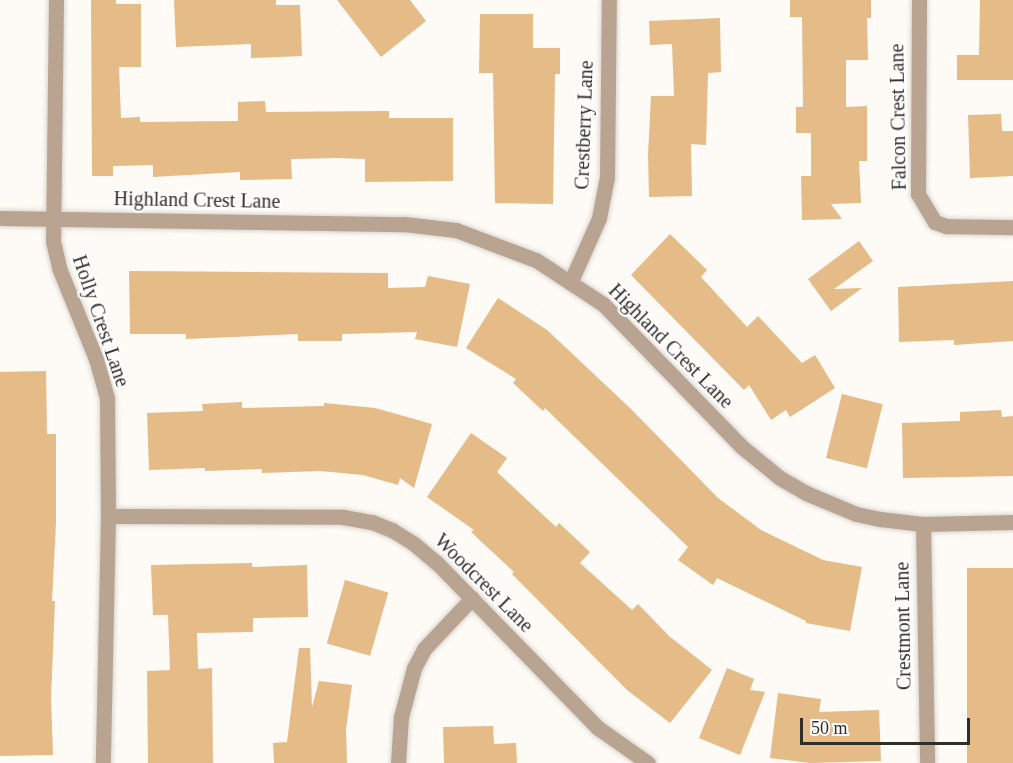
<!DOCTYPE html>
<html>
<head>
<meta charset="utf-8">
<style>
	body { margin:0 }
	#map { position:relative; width:1013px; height:763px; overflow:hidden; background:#fefaf5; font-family:Georgia,serif }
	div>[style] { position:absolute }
	.building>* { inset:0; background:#e5bb88; transform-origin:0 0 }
	.roads { filter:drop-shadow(0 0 2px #d9d5d0) drop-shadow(0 0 2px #d9d5d0) }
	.minor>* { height:15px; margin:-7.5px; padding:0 7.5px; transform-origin:7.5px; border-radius:7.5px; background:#b8a490 }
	span { translate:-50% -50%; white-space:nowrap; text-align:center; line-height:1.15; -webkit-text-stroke:4.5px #fff; paint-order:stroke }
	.street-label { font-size:20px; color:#312d29 }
	.scale { position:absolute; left:800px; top:718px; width:170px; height:27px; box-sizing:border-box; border:3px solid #312d29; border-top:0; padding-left:8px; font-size:18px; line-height:21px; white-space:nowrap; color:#312d29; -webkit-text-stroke:4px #fff; paint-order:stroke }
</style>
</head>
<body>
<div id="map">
	<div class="building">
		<div style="clip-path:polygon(91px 0,116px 0,116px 4px,141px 4px,141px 67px,119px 67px,121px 118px,140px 117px,140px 122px,238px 121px,238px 102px,265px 101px,266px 112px,389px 111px,389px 118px,453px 118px,453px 181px,365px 182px,365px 159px,338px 158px,291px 159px,292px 179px,240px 180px,240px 172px,153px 177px,153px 165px,113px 166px,113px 176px,92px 176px)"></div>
		<div style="clip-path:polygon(174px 0,276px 0,276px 5px,300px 5px,302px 56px,251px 58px,251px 44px,176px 47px)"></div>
		<div style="clip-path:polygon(337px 0,410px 0,426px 21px,381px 57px)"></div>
		<div style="clip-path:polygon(790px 0,871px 0,871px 18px,867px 18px,868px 60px,846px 60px,846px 107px,867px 106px,867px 161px,859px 161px,861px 203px,831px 204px,842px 219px,802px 220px,801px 176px,811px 176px,811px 133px,796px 133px,796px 107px,803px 107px,802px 17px,790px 17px)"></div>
		<div style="clip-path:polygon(980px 0,1013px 0,1013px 80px,957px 80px,957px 55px,979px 55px)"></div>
		<div style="clip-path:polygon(480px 14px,533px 14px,533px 48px,560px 48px,560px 74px,555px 74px,553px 204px,495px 203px,493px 73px,479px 73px)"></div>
		<div style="clip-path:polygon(720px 18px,721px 72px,708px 73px,706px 145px,691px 144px,692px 196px,649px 197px,648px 155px,651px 96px,674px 96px,672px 44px,650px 45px,649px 21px)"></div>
		<div style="clip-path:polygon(1001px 114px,1002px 131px,1013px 131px,1013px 176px,970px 178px,968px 115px)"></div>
		<div style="clip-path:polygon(670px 234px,707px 270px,701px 277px,747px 327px,758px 316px,802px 363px,815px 355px,835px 388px,790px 417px,786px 410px,771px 420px,749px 385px,744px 390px,631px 275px)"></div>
		<div style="clip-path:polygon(859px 241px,873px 261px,834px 289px,862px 288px,831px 311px,808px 279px)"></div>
		<div style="clip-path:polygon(129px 271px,388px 273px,388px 288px,425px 287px,428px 276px,470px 284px,457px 347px,415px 339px,417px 332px,342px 334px,342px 341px,298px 341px,298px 334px,186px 339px,186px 334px,130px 334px)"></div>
		<div style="clip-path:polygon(1013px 281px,1013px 341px,954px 345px,954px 340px,899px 342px,898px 287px)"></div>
		<div style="clip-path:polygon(498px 298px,547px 330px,631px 409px,718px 498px,761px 530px,823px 560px,862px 567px,850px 631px,806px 623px,806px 621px,717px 578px,713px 585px,678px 560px,688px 547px,545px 408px,543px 411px,513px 383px,516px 379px,466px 348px)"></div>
		<div style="clip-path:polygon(46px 371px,47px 434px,56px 434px,56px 523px,52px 601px,55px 601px,51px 698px,53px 755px,0 756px,0 372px)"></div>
		<div style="left:842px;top:394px;width:42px;height:66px;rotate:14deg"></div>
		<div style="clip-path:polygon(242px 402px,242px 408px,324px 406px,324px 403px,375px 408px,432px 424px,414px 488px,400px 478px,398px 485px,363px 475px,320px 471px,262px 473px,262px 469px,205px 471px,205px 468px,149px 470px,147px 413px,203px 411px,202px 404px)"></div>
		<div style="clip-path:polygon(1001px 410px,1002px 417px,1013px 416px,1013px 476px,903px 478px,902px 423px,960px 421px,960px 412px)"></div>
		<div style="clip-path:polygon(471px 433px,507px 458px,497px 472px,556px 527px,559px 523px,590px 552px,580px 563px,632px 610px,638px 604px,669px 636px,712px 670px,670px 723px,627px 690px,512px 574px,514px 572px,471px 532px,474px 530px,427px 497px)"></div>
		<div style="clip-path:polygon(252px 563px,252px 567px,307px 565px,308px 617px,253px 618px,253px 632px,197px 633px,198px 669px,212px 668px,213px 763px,148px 763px,147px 671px,170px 670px,168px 615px,153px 615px,151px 565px)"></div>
		<div style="left:1013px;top:568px;width:195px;height:46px;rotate:90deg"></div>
		<div style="left:345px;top:580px;width:45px;height:66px;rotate:16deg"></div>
		<div style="clip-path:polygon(299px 648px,310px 648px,312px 707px,319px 681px,352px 685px,346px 729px,347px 763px,274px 763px,273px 743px,287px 742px)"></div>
		<div style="clip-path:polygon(727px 668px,754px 679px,750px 690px,765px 692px,740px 755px,699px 738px)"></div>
		<div style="clip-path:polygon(778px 693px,821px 699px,819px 712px,879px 710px,881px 761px,810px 763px,770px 758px)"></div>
		<div style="clip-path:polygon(493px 726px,494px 744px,516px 743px,517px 763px,444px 763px,443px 727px)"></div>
	</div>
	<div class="roads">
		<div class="minor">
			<div style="left:56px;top:0;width:241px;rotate:90.7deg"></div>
			<div style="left:53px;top:241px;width:28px;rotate:77deg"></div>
			<div style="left:59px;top:268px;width:98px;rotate:67.9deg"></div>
			<div style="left:96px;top:359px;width:41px;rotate:74.2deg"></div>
			<div style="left:107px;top:398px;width:118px;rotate:89.5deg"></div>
			<div style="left:108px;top:516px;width:247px;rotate:91.2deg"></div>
			<div style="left:919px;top:0;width:194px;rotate:90.3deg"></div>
			<div style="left:918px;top:194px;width:33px;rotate:59deg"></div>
			<div style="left:935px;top:222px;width:12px;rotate:20deg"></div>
			<div style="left:946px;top:226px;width:67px;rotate:0.9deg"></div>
			<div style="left:0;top:218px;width:404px;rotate:0.9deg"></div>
			<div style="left:404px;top:224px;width:52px;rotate:6.6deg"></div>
			<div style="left:456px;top:230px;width:85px;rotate:20.6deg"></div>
			<div style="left:536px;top:260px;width:80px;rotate:33.3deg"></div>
			<div style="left:603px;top:304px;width:199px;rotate:45.8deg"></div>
			<div style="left:742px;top:447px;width:49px;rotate:39.2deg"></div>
			<div style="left:780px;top:478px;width:30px;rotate:30deg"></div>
			<div style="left:806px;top:493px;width:54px;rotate:22.8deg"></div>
			<div style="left:856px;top:514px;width:25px;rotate:12deg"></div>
			<div style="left:880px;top:519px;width:43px;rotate:6.6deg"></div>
			<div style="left:923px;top:524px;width:90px;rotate:-1.3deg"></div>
			<div style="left:571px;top:281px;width:69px;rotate:-66deg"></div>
			<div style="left:599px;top:218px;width:42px;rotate:-79deg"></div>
			<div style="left:607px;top:177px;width:177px;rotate:-89.4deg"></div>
			<div style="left:108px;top:516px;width:235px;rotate:0.2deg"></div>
			<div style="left:343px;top:517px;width:29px;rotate:10deg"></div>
			<div style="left:372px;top:522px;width:22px;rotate:22deg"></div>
			<div style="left:392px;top:530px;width:25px;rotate:32deg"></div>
			<div style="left:413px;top:543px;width:31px;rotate:40deg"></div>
			<div style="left:437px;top:563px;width:231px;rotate:45.7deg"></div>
			<div style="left:598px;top:728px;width:61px;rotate:35deg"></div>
			<div style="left:923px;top:524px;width:239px;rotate:89deg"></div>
			<div style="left:398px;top:763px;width:46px;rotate:-86.3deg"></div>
			<div style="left:401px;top:717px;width:51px;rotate:-75.1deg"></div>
			<div style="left:414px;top:668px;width:21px;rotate:-62deg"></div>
			<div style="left:424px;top:649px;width:70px;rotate:-46.7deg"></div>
		</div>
	</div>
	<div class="street-label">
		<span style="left:898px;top:117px;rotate:-91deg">Falcon Crest Lane</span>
		<span style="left:584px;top:125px;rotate:-88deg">Crestberry Lane</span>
		<span style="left:197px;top:200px;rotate:1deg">Highland Crest Lane</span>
		<span style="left:101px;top:321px;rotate:71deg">Holly Crest Lane</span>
		<span style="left:671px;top:346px;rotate:45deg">Highland Crest Lane</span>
		<span style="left:484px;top:583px;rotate:45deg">Woodcrest Lane</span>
		<span style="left:903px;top:626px;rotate:-91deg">Crestmont Lane</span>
	</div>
	<div class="scale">50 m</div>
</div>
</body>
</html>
